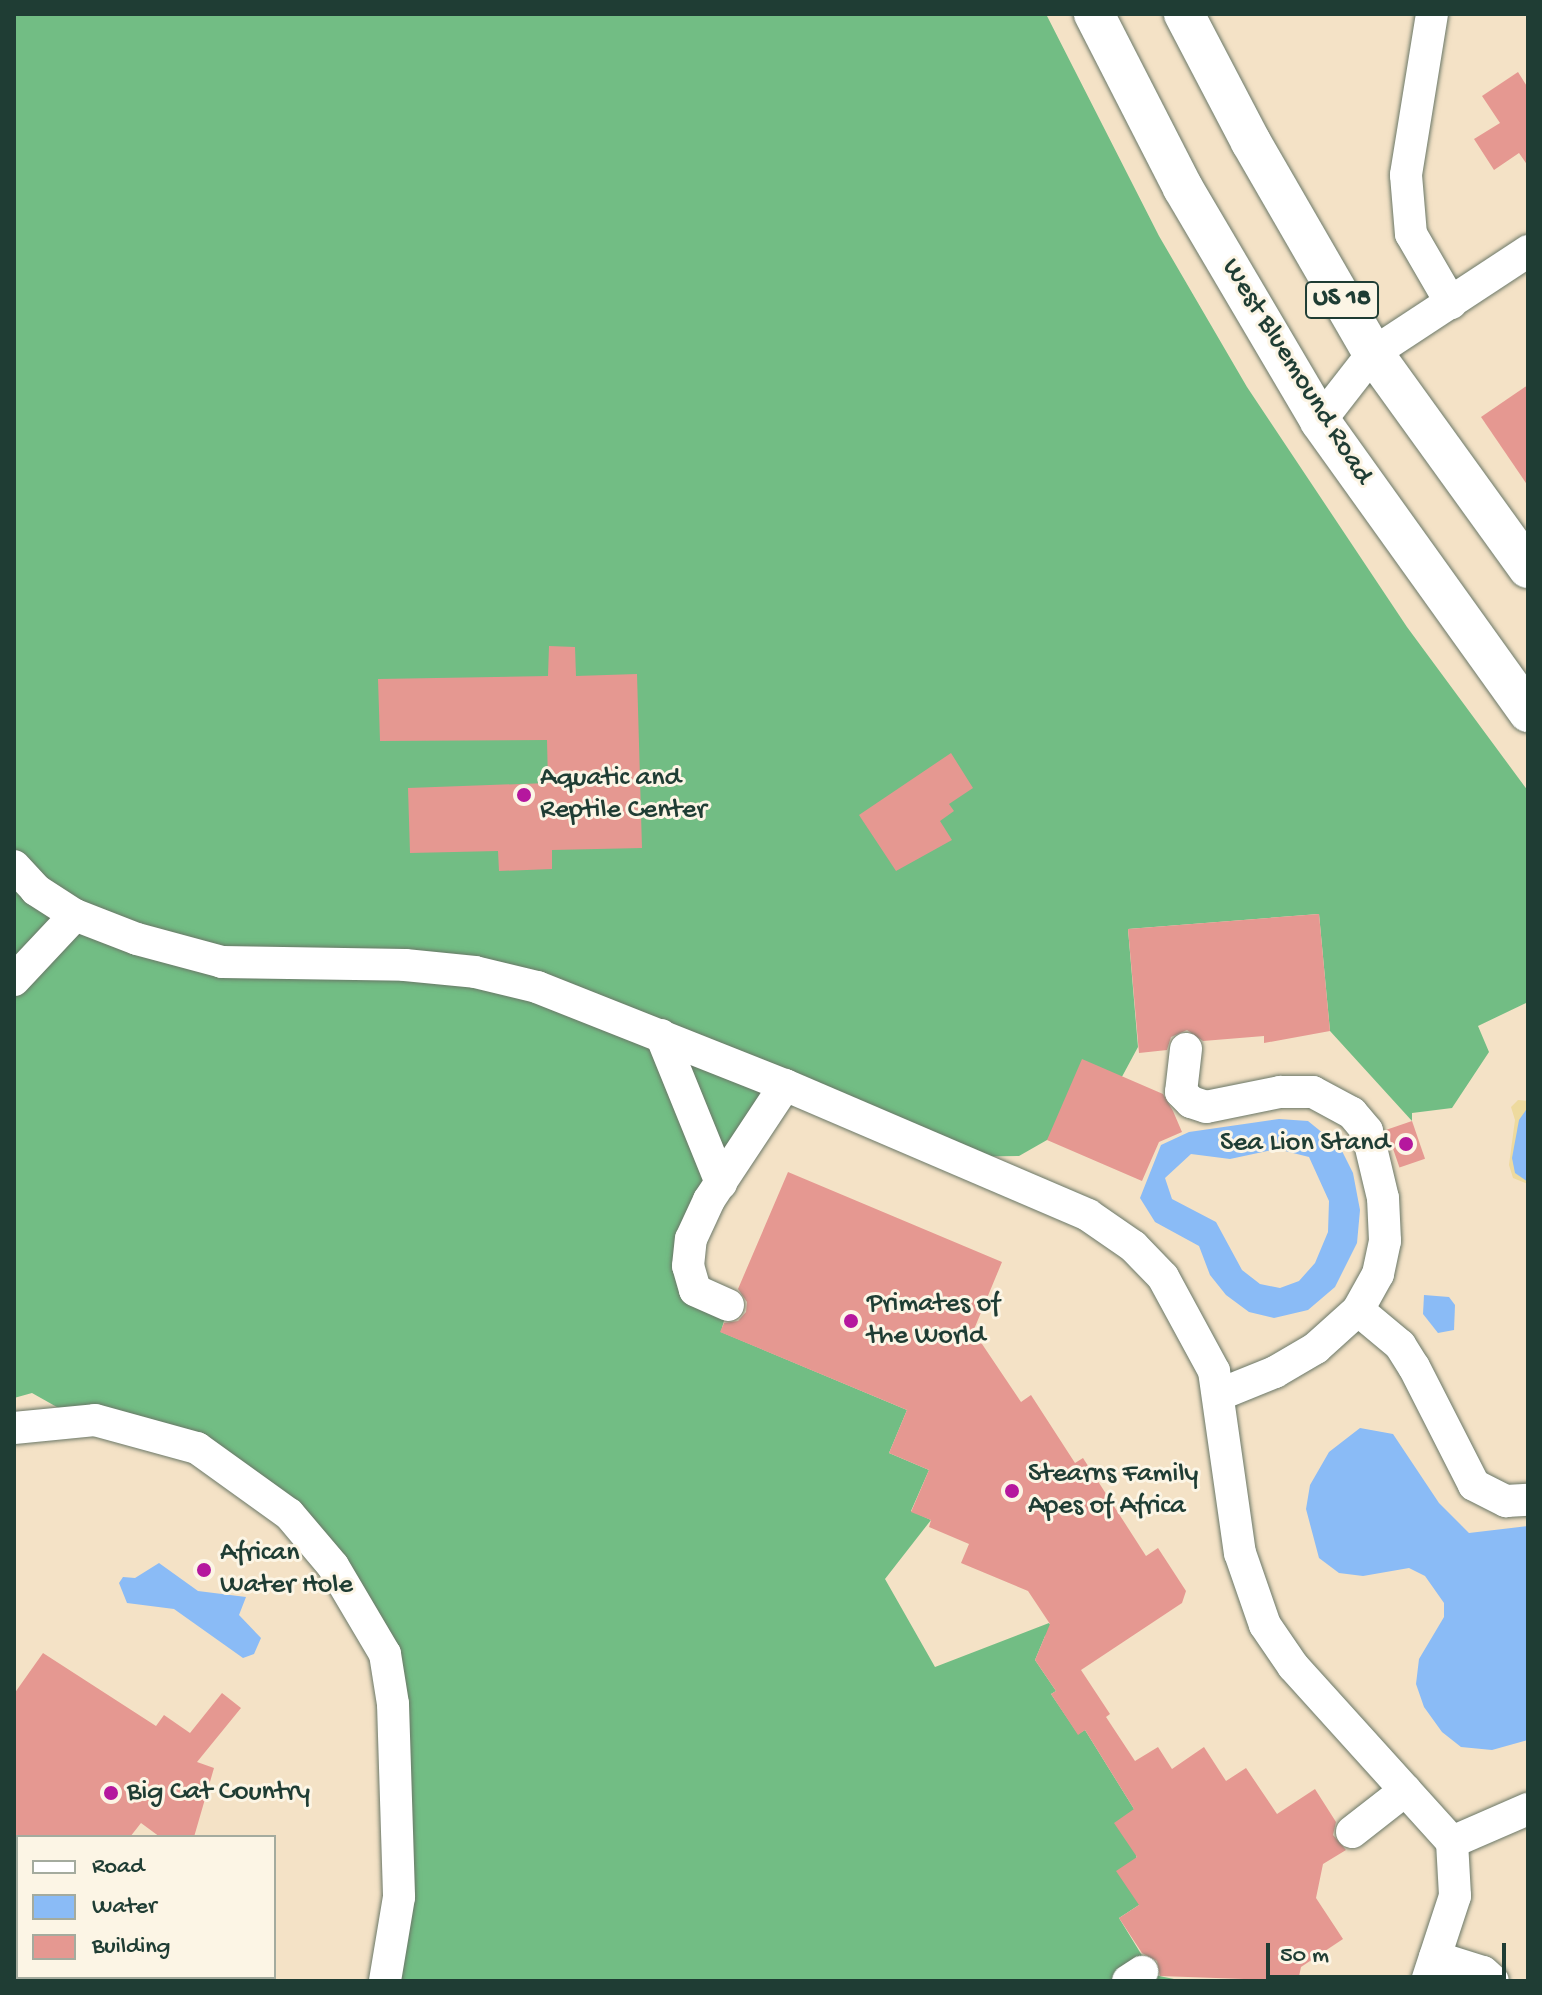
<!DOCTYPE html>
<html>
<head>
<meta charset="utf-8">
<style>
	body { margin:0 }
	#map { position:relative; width:1542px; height:1995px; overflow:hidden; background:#f4e2c6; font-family:"Gochi Hand",sans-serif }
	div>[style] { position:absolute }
	.forest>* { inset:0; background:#72bd84 }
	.sand>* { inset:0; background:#eeda9e }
	.water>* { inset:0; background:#8abbf6 }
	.building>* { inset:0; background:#e59891; transform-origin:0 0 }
	.roads { filter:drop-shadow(0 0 2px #6a7767) drop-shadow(0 0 2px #6a7767) }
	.minor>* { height:32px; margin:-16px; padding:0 16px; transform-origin:16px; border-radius:16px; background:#fff }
	.major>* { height:40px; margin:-20px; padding:0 20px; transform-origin:20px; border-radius:20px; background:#fff }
	.dots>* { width:22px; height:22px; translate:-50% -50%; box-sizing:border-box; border:4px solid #fcf5e5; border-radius:50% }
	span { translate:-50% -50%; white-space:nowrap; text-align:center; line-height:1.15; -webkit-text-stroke:6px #fcf5e5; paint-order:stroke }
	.shield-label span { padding:2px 6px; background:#fcf5e5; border:2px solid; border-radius:6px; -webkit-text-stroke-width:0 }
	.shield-label { font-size:26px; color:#1f3d34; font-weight:700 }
	.street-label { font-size:28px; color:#1f3d34 }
	.poi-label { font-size:28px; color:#1f3d34 }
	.left { translate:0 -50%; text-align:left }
	.right { translate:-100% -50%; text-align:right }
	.frame { position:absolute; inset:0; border:16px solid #1f3d34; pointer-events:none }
	.legend { position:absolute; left:16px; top:1835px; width:260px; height:144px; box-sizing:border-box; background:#fcf5e5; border:2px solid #a4ab9e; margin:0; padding:10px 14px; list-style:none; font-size:24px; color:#1f3d34 }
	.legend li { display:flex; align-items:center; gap:16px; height:40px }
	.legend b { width:40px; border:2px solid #a4ab9e }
	.scale { position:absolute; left:1266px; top:1943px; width:240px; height:36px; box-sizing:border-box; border:4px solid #1f3d34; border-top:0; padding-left:10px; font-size:24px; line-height:28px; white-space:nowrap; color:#1f3d34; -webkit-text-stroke:6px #fcf5e5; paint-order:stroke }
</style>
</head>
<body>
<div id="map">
	<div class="forest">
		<div style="clip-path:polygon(14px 14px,1046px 14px,1159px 236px,1247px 387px,1407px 627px,1528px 791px,1528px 1002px,1478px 1026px,1489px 1052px,1452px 1108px,1412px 1113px,1412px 1121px,1330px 1031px,1319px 914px,1128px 929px,1138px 1047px,1096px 1125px,1047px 1140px,1019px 1156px,952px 1157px,785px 1085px,721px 1183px,695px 1290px,728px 1305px,721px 1332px,907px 1410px,889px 1453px,929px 1470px,911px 1511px,931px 1520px,885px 1579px,935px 1667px,1049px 1623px,1054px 1630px,1045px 1636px,1035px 1660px,1056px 1691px,1051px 1694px,1078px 1734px,1085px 1730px,1134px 1809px,1139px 1905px,1119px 1918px,1154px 1975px,1184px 1981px,385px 1981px,393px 1704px,333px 1566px,236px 1474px,87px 1424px,32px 1393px,14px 1398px)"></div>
	</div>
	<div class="sand">
		<div style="clip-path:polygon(1518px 1100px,1528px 1101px,1528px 1184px,1513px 1178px,1509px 1165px,1515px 1120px,1511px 1107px)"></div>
	</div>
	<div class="water">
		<div style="clip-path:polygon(1528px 1107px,1528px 1182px,1515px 1173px,1512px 1158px,1519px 1120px)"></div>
		<div style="clip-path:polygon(evenodd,1279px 1119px,1308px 1121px,1340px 1147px,1353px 1173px,1360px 1210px,1357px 1243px,1335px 1287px,1308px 1310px,1274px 1318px,1249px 1312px,1226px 1295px,1210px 1275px,1199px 1246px,1155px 1222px,1140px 1198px,1161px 1145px,1189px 1132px,1279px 1119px,1277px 1149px,1309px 1157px,1329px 1201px,1328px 1232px,1315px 1263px,1299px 1281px,1280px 1288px,1260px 1284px,1242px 1270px,1216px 1222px,1172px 1199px,1165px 1178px,1191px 1154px,1230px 1159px,1277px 1149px)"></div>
		<div style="clip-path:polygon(1424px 1295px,1449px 1297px,1455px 1305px,1454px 1330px,1438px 1333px,1423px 1314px)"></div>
		<div style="clip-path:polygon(1360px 1428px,1393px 1434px,1439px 1503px,1469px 1533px,1528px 1526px,1528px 1740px,1492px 1750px,1461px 1747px,1442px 1732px,1424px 1707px,1416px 1684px,1419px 1659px,1444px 1617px,1444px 1603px,1425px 1576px,1409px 1568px,1363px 1576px,1339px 1573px,1319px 1558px,1306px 1509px,1310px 1485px,1329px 1452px)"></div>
		<div style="clip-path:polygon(159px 1563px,198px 1591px,246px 1597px,239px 1615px,261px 1638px,254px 1654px,243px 1658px,174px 1609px,127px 1603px,119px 1583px,123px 1577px,135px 1578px)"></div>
	</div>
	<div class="building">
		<div style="clip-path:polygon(1518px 72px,1528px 88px,1528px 166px,1519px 153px,1494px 170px,1474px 139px,1500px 123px,1482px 96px)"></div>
		<div style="clip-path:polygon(1528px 385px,1528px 486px,1481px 417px)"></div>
		<div style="clip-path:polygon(549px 646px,575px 647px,576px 676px,637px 674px,642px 848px,552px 850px,552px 869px,499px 871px,498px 851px,410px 853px,408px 788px,548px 783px,547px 740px,380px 741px,378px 679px,548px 676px)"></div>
		<div style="clip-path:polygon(951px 753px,973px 788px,949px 804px,954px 811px,940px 821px,952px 840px,896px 871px,859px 815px)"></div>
		<div style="clip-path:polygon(1319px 914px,1330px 1031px,1264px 1043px,1264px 1036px,1203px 1041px,1187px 1030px,1171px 1037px,1167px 1050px,1139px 1053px,1128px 929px)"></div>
		<div style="clip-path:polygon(1082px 1059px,1163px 1094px,1173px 1111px,1182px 1132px,1159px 1142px,1142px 1181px,1047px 1140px)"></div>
		<div style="left:1412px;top:1121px;width:40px;height:27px;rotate:71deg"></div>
		<div style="clip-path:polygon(788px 1172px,1002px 1262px,970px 1339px,982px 1344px,1021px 1402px,1031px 1395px,1075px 1463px,1083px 1458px,1146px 1556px,1158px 1548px,1186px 1591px,1182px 1603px,1081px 1670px,1110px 1714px,1106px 1717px,1135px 1761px,1158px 1747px,1172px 1769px,1204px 1747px,1226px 1781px,1246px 1768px,1277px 1814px,1315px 1789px,1336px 1822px,1333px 1835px,1346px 1850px,1323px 1864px,1316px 1898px,1343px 1939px,1301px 1967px,1298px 1981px,1160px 1976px,1157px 1961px,1142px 1953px,1119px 1918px,1139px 1905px,1116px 1871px,1137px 1857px,1114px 1823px,1134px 1809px,1085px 1730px,1078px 1735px,1051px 1694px,1056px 1691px,1035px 1660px,1050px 1624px,1028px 1591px,961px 1563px,969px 1544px,929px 1527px,931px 1520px,911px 1512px,929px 1470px,889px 1453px,907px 1410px,720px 1332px,724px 1323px,738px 1321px,746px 1312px,747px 1302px,738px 1289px)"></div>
		<div style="clip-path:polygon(43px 1653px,156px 1726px,164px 1715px,190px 1733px,222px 1693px,241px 1708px,197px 1762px,214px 1768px,194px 1837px,160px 1837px,141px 1823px,130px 1837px,14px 1837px,14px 1694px)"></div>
	</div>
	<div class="roads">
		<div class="minor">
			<div style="left:1432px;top:14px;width:163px;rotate:99.2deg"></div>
			<div style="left:1406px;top:175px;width:59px;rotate:85.2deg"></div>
			<div style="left:1411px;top:234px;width:80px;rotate:59.9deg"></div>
			<div style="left:1320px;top:421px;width:86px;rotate:-52.1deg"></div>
			<div style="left:1373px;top:353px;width:186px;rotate:-33.3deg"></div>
			<div style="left:14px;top:866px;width:33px;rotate:47deg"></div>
			<div style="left:36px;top:890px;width:46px;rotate:32.7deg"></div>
			<div style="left:75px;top:915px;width:66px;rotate:21.2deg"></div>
			<div style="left:137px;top:939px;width:88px;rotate:15.1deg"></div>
			<div style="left:222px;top:962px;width:183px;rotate:0.9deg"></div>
			<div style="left:405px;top:965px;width:70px;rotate:5.7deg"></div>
			<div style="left:475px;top:972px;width:64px;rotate:13.6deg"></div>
			<div style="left:537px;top:987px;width:267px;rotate:21.6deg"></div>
			<div style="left:785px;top:1085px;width:330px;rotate:23.2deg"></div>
			<div style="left:1088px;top:1215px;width:55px;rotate:34.6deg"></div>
			<div style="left:1133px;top:1246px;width:43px;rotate:45.9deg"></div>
			<div style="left:1163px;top:1277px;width:107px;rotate:61.5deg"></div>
			<div style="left:1214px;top:1371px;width:184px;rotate:81.9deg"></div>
			<div style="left:1240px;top:1553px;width:76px;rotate:70.9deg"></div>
			<div style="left:1265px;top:1625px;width:50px;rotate:55.7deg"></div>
			<div style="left:1293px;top:1666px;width:237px;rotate:47.9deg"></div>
			<div style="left:1452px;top:1842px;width:54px;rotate:86.8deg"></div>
			<div style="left:1455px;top:1896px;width:89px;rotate:108.2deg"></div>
			<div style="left:14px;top:980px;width:89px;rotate:-46.8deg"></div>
			<div style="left:661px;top:1035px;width:160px;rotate:67.9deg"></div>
			<div style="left:1186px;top:1049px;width:43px;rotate:96.6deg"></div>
			<div style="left:1181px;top:1092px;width:14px;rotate:45deg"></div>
			<div style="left:1191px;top:1102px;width:16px;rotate:18deg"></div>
			<div style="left:1206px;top:1107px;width:76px;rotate:-11.5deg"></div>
			<div style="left:1280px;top:1092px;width:33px"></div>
			<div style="left:1313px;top:1092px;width:44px;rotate:28.3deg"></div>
			<div style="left:1352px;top:1113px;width:23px;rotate:50deg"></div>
			<div style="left:1367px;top:1131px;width:69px;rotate:76.6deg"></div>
			<div style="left:1383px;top:1198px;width:43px;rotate:87.3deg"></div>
			<div style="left:1385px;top:1241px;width:34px;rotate:102deg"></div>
			<div style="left:1378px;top:1274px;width:41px;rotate:119.1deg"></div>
			<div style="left:1358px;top:1310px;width:57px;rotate:137.9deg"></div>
			<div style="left:1316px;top:1348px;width:48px;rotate:149.7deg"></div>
			<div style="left:1275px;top:1372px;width:61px;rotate:158deg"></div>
			<div style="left:728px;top:1305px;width:36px;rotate:-156deg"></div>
			<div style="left:695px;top:1290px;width:25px;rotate:-106deg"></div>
			<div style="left:688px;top:1266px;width:27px;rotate:-84deg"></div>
			<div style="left:691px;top:1239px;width:43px;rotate:-65.2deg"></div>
			<div style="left:709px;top:1200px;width:138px;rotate:-56.5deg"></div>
			<div style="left:1358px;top:1310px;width:55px;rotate:39.8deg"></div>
			<div style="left:1400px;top:1345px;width:26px;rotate:58deg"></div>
			<div style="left:1414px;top:1367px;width:132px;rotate:63deg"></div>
			<div style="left:1474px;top:1485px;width:36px;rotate:27deg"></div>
			<div style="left:1506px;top:1501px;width:22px;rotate:-3deg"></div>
			<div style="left:14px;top:1428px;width:81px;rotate:-5.6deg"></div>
			<div style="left:95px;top:1420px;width:106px;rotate:15.4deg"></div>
			<div style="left:197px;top:1448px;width:113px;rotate:35.7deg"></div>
			<div style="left:289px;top:1514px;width:68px;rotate:49.8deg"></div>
			<div style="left:333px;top:1566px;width:102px;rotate:59.4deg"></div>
			<div style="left:385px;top:1654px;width:51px;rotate:80.9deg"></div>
			<div style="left:393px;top:1704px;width:193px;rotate:88.2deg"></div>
			<div style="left:399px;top:1897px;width:85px;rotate:99.5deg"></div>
			<div style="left:1352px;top:1832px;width:68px;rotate:-37.9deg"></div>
			<div style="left:1452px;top:1842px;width:83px;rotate:-23.5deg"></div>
			<div style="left:1435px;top:1957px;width:50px;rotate:17.4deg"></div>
			<div style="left:1483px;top:1972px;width:13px;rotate:42deg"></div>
			<div style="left:1128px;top:1981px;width:17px;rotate:-33deg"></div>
		</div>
		<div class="major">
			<div style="left:1094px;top:14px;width:195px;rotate:62.9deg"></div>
			<div style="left:1183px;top:188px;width:270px;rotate:59.5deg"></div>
			<div style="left:1320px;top:421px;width:358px;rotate:54.4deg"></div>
			<div style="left:1184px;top:14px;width:144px;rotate:62.4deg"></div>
			<div style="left:1251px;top:142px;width:244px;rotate:60deg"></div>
			<div style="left:1373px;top:353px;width:265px;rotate:54.2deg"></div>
		</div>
	</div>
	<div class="dots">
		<div style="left:524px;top:795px;background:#b5179e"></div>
		<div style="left:1406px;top:1144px;background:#b5179e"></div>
		<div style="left:851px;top:1321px;background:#b5179e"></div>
		<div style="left:1012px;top:1491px;background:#b5179e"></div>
		<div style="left:204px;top:1570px;background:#b5179e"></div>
		<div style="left:111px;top:1793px;background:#b5179e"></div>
	</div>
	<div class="shield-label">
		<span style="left:1342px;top:300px">US 18</span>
	</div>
	<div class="street-label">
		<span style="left:1296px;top:372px;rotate:58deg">West Bluemound Road</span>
	</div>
	<div class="poi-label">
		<span class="left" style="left:540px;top:795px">Aquatic and<br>Reptile Center</span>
		<span class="right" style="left:1390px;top:1144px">Sea Lion Stand</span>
		<span class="left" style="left:867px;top:1321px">Primates of<br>the World</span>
		<span class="left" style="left:1028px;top:1491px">Stearns Family<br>Apes of Africa</span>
		<span class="left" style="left:220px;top:1570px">African<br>Water Hole</span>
		<span class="left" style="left:127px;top:1793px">Big Cat Country</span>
	</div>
	<div class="frame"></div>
	<ul class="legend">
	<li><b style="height:10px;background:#fff"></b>Road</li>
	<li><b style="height:22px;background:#8abbf6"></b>Water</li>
	<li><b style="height:22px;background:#e59891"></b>Building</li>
	</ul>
	<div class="scale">50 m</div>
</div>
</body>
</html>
